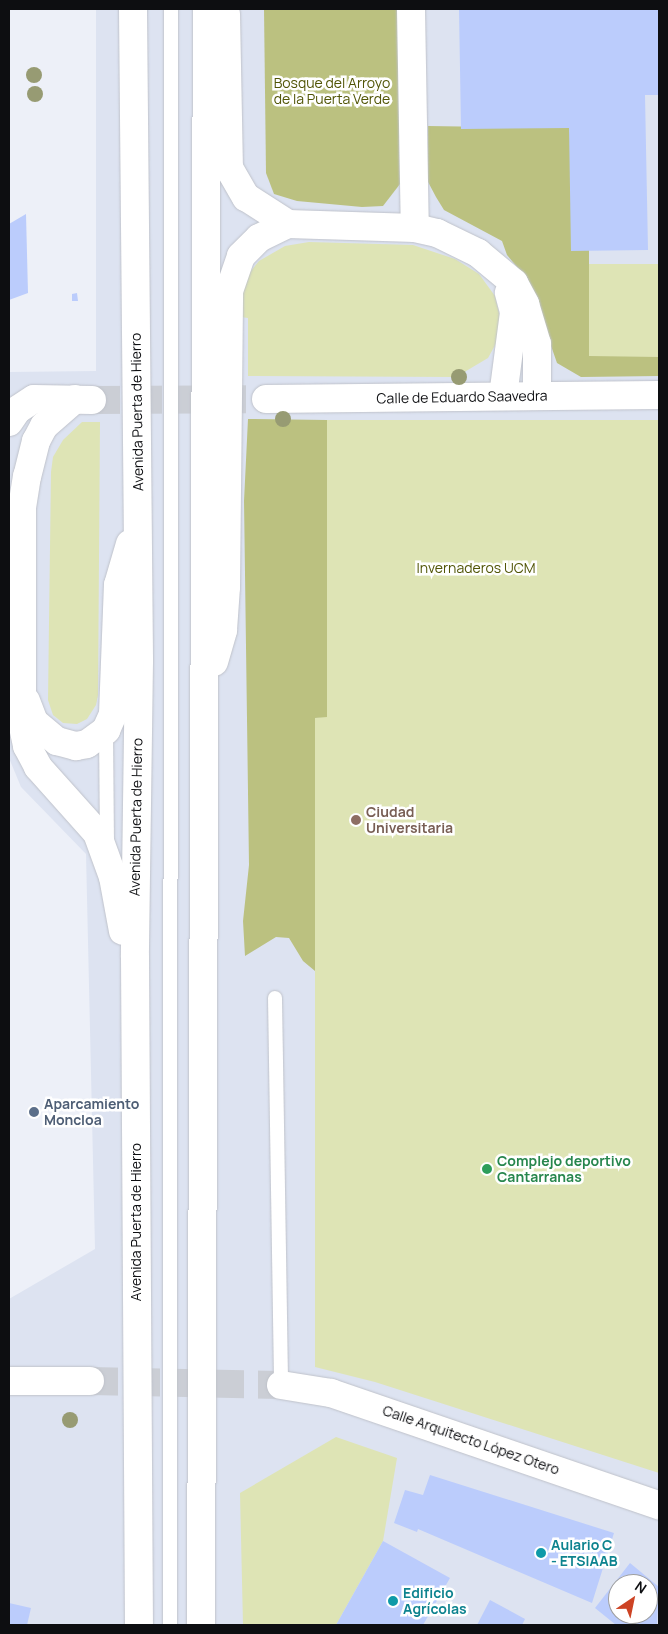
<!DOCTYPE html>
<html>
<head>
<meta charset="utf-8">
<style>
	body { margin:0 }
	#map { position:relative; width:668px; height:1634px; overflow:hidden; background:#edf0f8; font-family:Manrope,sans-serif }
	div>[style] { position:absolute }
	.built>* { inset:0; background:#dde3f1 }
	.green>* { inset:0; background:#dee4b5; transform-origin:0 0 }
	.forest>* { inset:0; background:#bbc180 }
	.building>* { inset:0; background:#bbccfc }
	.secondary-tunnel>* { height:28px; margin-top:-14px; transform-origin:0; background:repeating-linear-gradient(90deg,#cbced5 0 28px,transparent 0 42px) }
	.roads { filter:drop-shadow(0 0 1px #bfc2ca) drop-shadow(0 0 1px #bfc2ca) }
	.lane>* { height:14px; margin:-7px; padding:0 7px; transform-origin:7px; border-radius:7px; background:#fff }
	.street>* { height:28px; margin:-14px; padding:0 14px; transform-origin:14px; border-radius:14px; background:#fff }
	.secondary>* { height:28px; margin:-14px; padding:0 14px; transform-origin:14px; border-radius:14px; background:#fff }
	.highway>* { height:28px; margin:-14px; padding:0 14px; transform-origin:14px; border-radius:14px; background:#fff }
	.trees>* { width:16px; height:16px; margin:-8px; border-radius:50%; background:#979b73 }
	.dots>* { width:14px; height:14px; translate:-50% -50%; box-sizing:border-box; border:2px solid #fff; border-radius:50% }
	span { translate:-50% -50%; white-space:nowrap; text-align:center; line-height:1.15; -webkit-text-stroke:5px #fff; paint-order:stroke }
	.park-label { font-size:14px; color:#515506 }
	.street-label { font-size:14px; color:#0d0e11 }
	.education-label { font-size:14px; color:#785e54; font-weight:700 }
	.left { translate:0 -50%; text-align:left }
	.service-label { font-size:14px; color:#4e5e75; font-weight:700 }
	.leisure-label { font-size:14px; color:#27864d; font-weight:700 }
	.culture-label { font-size:14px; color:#0d838f; font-weight:700 }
	.frame { position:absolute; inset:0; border:10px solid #0d0e11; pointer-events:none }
	.north { position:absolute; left:608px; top:1574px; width:50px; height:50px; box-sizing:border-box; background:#fff; border:1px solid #9e9fa0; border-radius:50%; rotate:34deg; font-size:14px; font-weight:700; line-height:20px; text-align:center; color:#0d0e11 }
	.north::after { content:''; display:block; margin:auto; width:18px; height:22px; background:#cd4324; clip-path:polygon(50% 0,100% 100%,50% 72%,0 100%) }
</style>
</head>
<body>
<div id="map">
	<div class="built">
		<div style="clip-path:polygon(evenodd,96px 9px,659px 9px,659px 1625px,9px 1625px,9px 1299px,95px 1249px,86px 854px,21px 787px,9px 758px,9px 372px,96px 371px,96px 9px,618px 1584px,648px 1584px,648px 1614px,618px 1614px,618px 1584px)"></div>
	</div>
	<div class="green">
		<div style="clip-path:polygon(309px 242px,413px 245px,455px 259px,479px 274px,495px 296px,500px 317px,499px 338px,488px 358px,456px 377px,248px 376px,248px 318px,241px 317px,242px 290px,250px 272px,259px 261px,285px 246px)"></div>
		<div style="left:588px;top:264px;width:71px;height:93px"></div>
		<div style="clip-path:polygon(327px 420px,659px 420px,659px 1473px,375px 1382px,315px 1367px,315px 718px,327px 716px)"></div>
		<div style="clip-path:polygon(82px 422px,100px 422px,98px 695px,96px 705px,87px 719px,77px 724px,63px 723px,53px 715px,48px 700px,51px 472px,53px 457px,63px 440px)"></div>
		<div style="clip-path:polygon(336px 1437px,397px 1458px,383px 1541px,336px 1625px,243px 1625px,240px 1493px)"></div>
	</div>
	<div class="forest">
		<div style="clip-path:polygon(264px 9px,398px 9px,400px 184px,383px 206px,362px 207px,297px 201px,274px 194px,266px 173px)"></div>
		<div style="clip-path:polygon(428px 126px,569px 128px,589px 250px,589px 356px,659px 357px,659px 376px,581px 377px,557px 363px,528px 280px,507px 255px,502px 241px,444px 210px,436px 197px,427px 180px)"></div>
		<div style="clip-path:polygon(248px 419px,327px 420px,327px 717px,315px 718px,315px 971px,303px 961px,289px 938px,276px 937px,245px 956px,243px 921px,249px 865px,244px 501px)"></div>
	</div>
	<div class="building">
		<div style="clip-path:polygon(459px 9px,659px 9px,659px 95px,645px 95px,648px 250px,571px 251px,569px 128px,461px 129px)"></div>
		<div style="clip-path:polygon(26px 214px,28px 293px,9px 300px,9px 224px)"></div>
		<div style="clip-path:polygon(77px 293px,78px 301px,72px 301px,72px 294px)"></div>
		<div style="clip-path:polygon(430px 1475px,614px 1533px,592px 1603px,418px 1529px,417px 1532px,394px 1523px,405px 1490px,423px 1495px)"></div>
		<div style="clip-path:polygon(383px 1541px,450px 1578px,423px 1625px,336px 1625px)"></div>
		<div style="clip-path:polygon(evenodd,630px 1563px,659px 1587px,657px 1625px,616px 1625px,595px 1608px,630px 1563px,618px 1584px,648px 1584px,648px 1614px,618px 1614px,618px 1584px)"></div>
		<div style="clip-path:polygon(490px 1600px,525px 1619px,522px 1625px,477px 1625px)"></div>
		<div style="clip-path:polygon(9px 1603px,31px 1608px,27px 1625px,9px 1625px)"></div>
	</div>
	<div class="secondary-tunnel">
		<div style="left:92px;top:400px;width:174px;rotate:-0.3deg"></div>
		<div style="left:90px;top:1381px;width:191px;rotate:1.2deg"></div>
	</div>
	<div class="roads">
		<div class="lane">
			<div style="left:106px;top:730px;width:112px;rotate:89.5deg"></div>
			<div style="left:275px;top:998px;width:387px;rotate:89.1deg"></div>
			<div style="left:170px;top:1625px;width:1616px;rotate:-89.96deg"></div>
		</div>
		<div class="street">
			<div style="left:411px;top:9px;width:219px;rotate:89deg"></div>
		</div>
		<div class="secondary">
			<div style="left:415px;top:228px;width:23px;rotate:13deg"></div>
			<div style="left:437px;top:233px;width:46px;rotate:26deg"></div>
			<div style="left:478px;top:253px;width:47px;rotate:39.8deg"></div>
			<div style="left:514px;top:283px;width:24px;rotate:62deg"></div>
			<div style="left:525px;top:304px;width:42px;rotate:73.3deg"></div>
			<div style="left:537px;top:344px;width:52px;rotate:90deg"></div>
			<div style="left:503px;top:396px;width:85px;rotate:-82.5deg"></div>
			<div style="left:514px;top:312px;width:20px;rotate:-105deg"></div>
			<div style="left:34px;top:399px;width:58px;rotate:1deg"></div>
			<div style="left:266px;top:399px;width:393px;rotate:-0.6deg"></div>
			<div style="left:9px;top:1381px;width:81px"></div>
			<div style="left:281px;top:1385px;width:51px;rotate:9.1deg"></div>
			<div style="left:331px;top:1393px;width:347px;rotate:18.9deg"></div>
		</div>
		<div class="highway">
			<div style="left:133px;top:9px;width:652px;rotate:89.47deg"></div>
			<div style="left:139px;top:661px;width:296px;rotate:90.8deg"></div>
			<div style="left:135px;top:957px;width:668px;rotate:89.66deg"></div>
			<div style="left:226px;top:14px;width:154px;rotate:88.9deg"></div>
			<div style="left:229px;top:168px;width:34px;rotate:60deg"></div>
			<div style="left:246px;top:197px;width:50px;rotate:32.7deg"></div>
			<div style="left:75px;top:399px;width:41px;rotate:138.9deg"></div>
			<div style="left:44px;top:426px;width:17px;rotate:118deg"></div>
			<div style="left:36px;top:441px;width:36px;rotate:104deg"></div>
			<div style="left:27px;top:476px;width:32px;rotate:99deg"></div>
			<div style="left:22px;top:508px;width:214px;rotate:90deg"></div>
			<div style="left:22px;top:722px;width:25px;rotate:78deg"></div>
			<div style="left:27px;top:746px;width:24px;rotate:62deg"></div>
			<div style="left:38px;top:767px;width:89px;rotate:48.2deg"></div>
			<div style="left:97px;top:833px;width:47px;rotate:70deg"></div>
			<div style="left:113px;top:877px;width:55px;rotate:79.5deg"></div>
			<div style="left:9px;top:422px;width:14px;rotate:-56deg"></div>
			<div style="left:17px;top:410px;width:20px;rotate:-33deg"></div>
			<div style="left:214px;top:662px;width:33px;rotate:-74deg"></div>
			<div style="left:223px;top:630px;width:43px;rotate:-86deg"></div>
			<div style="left:226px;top:587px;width:296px;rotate:-89.4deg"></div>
			<div style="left:229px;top:291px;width:37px;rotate:-71deg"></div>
			<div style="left:241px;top:256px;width:25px;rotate:-45deg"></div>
			<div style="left:259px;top:238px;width:32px;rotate:-26deg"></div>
			<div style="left:288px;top:224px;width:127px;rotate:1.8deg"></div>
			<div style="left:26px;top:701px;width:22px;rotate:69deg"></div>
			<div style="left:34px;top:722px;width:30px;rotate:40deg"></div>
			<div style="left:57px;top:741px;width:20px;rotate:15deg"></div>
			<div style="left:76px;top:746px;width:11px;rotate:-10deg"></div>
			<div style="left:87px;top:744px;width:24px;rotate:-36deg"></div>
			<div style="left:106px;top:730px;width:17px;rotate:-66deg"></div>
			<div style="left:113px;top:714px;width:129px;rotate:-87.8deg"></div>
			<div style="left:118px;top:585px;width:43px;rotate:-73.7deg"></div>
			<div style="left:201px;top:1625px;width:1616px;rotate:-89.79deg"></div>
		</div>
	</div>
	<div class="trees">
		<div style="left:34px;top:75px"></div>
		<div style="left:35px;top:94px"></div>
		<div style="left:459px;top:377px"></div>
		<div style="left:283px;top:419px"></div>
		<div style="left:70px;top:1420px"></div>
	</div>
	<div class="dots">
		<div style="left:356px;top:820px;background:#8d6e63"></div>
		<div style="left:34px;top:1112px;background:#5c6f8a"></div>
		<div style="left:487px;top:1169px;background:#2e9e5b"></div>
		<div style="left:541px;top:1553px;background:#0f9aa8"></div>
		<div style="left:393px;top:1601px;background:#0f9aa8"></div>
	</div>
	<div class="park-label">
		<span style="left:332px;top:91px">Bosque del Arroyo<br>de la Puerta Verde</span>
		<span style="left:476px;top:568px">Invernaderos UCM</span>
	</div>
	<div class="street-label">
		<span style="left:462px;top:397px;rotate:-1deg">Calle de Eduardo Saavedra</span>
		<span style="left:137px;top:412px;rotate:-91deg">Avenida Puerta de Hierro</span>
		<span style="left:136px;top:817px;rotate:-89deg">Avenida Puerta de Hierro</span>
		<span style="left:136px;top:1222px;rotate:-90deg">Avenida Puerta de Hierro</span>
		<span style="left:471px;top:1440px;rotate:19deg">Calle Arquitecto López Otero</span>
	</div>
	<div class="education-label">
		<span class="left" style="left:366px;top:820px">Ciudad<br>Universitaria</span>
	</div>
	<div class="service-label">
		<span class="left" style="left:44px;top:1112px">Aparcamiento<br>Moncloa</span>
	</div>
	<div class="leisure-label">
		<span class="left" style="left:497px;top:1169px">Complejo deportivo<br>Cantarranas</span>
	</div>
	<div class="culture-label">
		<span class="left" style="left:551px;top:1553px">Aulario C<br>- ETSIAAB</span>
		<span class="left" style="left:403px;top:1601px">Edificio<br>Agrícolas</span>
	</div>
	<div class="frame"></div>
	<div class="north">N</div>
</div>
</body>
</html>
